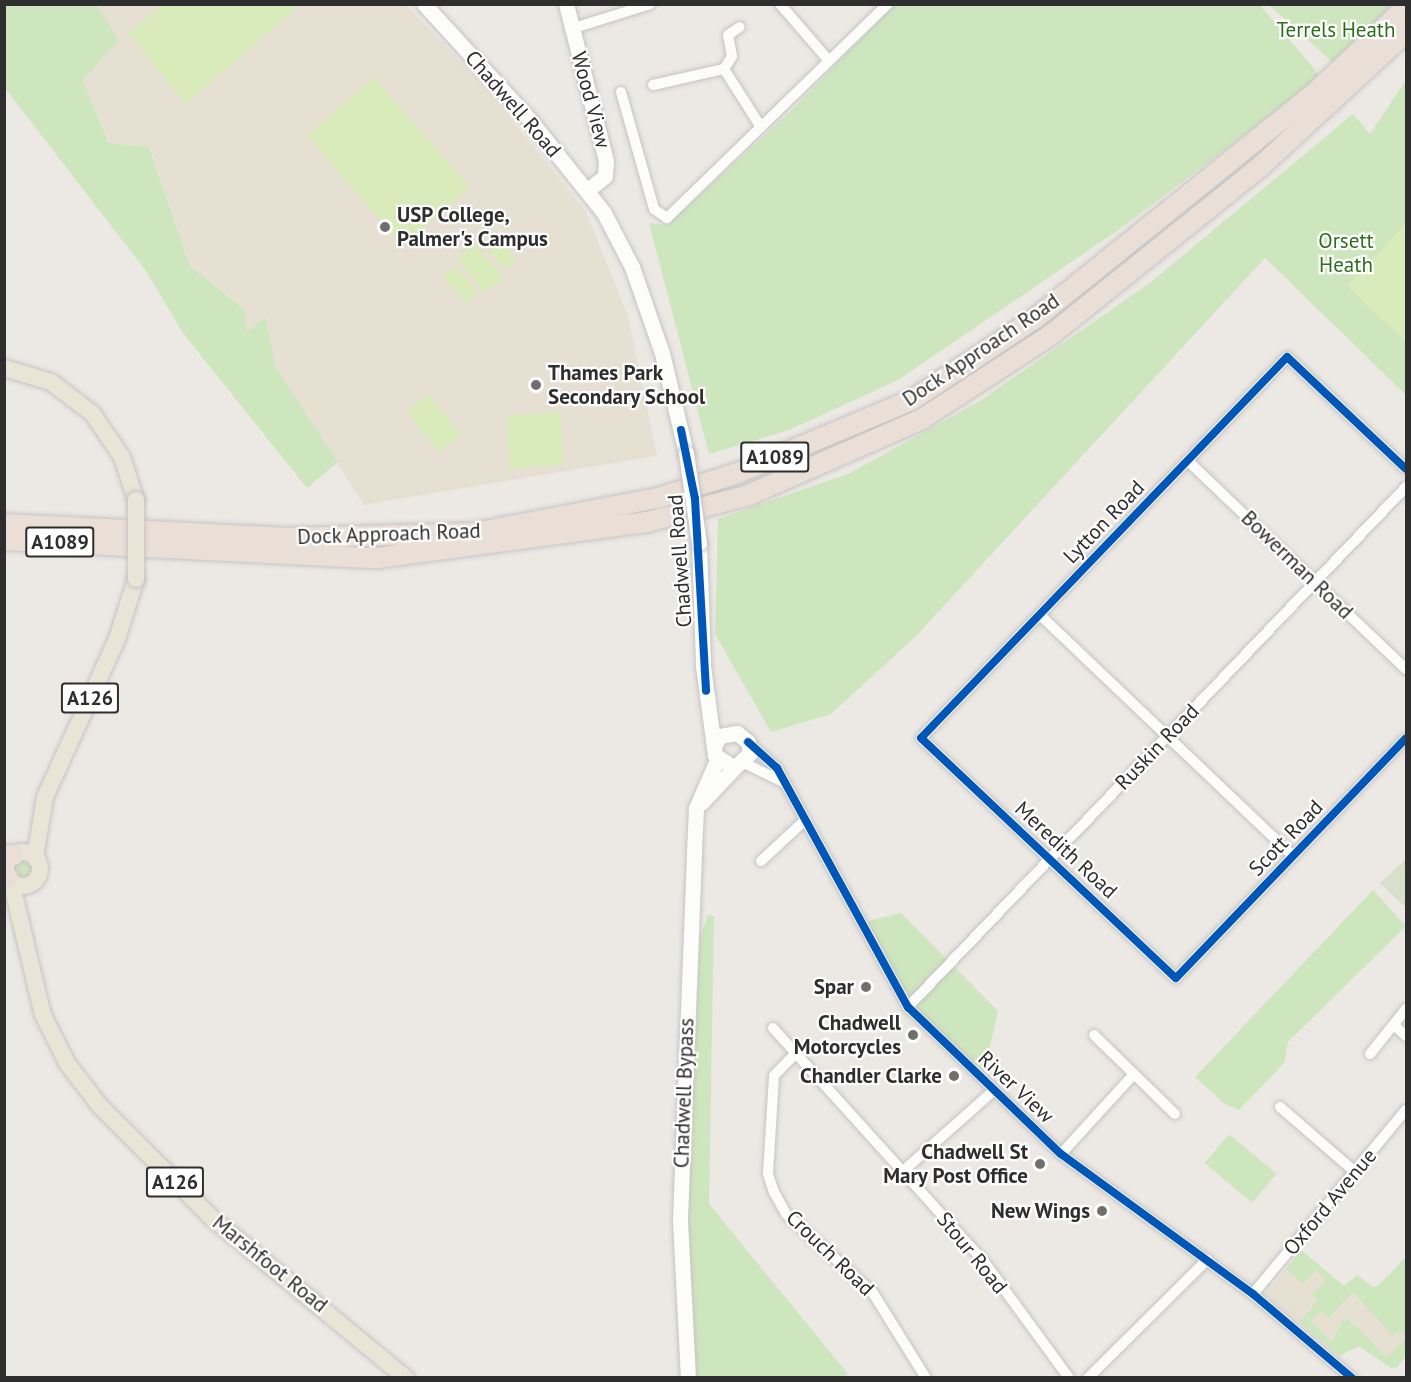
<!DOCTYPE html>
<html>
<head>
<meta charset="utf-8">
<style>
	body { margin:0 }
	#map { position:relative; width:1411px; height:1382px; overflow:hidden; background:#ece8e4; font-family:"PT Sans",sans-serif }
	div>[style] { position:absolute }
	.education>* { inset:0; background:#e6e0d3 }
	.green>* { inset:0; background:#cee6be; transform-origin:0 0 }
	.round { border-radius:50% }
	.cemetery>* { inset:0; background:#d8e0cc }
	.pitch>* { inset:0; background:#d9eabb; transform-origin:0 0 }
	.roads { filter:drop-shadow(0 0 2px #c5c4c5) drop-shadow(0 0 2px #c5c4c5) }
	.street>* { height:10px; margin:-5px; padding:0 5px; transform-origin:5px; border-radius:5px; background:#fcfcfb }
	.secondary>* { height:15px; margin:-7.5px; padding:0 7.5px; transform-origin:7.5px; border-radius:7.5px; background:#fcfcfb }
	.primary>* { height:16px; margin:-8px; padding:0 8px; transform-origin:8px; border-radius:8px; background:#e8e4d6 }
	.primary>.ring { margin:-8px; padding:0; box-sizing:content-box; background:none; border:16px solid #e8e4d6; border-radius:50% }
	.highway>* { height:20px; margin:-10px; padding:0 10px; transform-origin:10px; border-radius:10px; background:#eadfd6 }
	.bridges { filter:drop-shadow(0 0 2px #c5c4c5) drop-shadow(0 0 2px #c5c4c5) }
	.secondary-bridge>* { height:15px; margin:-7.5px; padding:0 7.5px; transform-origin:7.5px; border-radius:7.5px; background:#fcfcfb }
	.primary-bridge>* { height:16px; margin:-8px; padding:0 8px; transform-origin:8px; border-radius:8px; background:#e8e4d6 }
	.cycleway>* { height:8px; margin:-4px; padding:0 4px; transform-origin:4px; border-radius:4px; background:#0057b8 }
	.dots>* { width:16px; height:16px; translate:-50% -50%; box-sizing:border-box; border:3px solid #fff; border-radius:50% }
	span { translate:-50% -50%; white-space:nowrap; text-align:center; line-height:1.15; -webkit-text-stroke:4.5px #fff; paint-order:stroke }
	.shield-label span { padding:2px 4px; background:#fff; border:2px solid; border-radius:4px; -webkit-text-stroke-width:0 }
	.shield-label { font-size:20px; color:#2e2e2e; font-weight:700 }
	.park-label { font-size:21px; color:#2c6e1b }
	.street-label { font-size:21px; color:#2e2e2e }
	.poi-label { font-size:21px; color:#2e2e2e; font-weight:700 }
	.left { translate:0 -50%; text-align:left }
	.right { translate:-100% -50%; text-align:right }
	.frame { position:absolute; inset:0; border:6px solid #2e2e2e; pointer-events:none }
</style>
</head>
<body>
<div id="map">
	<div class="education">
		<div style="clip-path:polygon(97px 5px,406px 5px,483px 84px,586px 212px,628px 316px,657px 456px,364px 505px,275px 366px,266px 317px,245px 333px,245px 310px,190px 266px,150px 147px,110px 143px,83px 79px,119px 40px)"></div>
		<div style="clip-path:polygon(1301px 1250px,1344px 1286px,1357px 1275px,1373px 1287px,1379px 1285px,1406px 1257px,1406px 1356px,1397px 1367px,1391px 1368px,1359px 1346px,1339px 1356px,1265px 1294px)"></div>
	</div>
	<div class="green">
		<div style="clip-path:polygon(5px 4px,97px 5px,119px 40px,83px 80px,109px 143px,149px 147px,190px 266px,245px 310px,246px 332px,266px 317px,275px 366px,338px 462px,307px 488px,183px 333px,146px 271px,5px 88px)"></div>
		<div style="clip-path:polygon(893px 5px,1260px 5px,1321px 77px,1117px 231px,898px 380px,789px 430px,709px 454px,649px 223px,667px 225px,789px 113px)"></div>
		<div style="clip-path:polygon(1269px 5px,1402px 5px,1336px 65px)"></div>
		<div style="clip-path:polygon(1406px 80px,1406px 395px,1265px 258px,916px 636px,831px 714px,771px 732px,715px 634px,718px 519px,850px 473px,980px 401px,1151px 282px,1353px 114px,1370px 134px)"></div>
		<div class="round" style="left:14px;top:860px;width:18px;height:18px"></div>
		<div style="clip-path:polygon(1373px 890px,1406px 926px,1288px 1042px,1284px 1063px,1239px 1110px,1225px 1104px,1195px 1077px)"></div>
		<div style="clip-path:polygon(901px 913px,998px 1011px,982px 1081px,908px 1007px,859px 923px)"></div>
		<div style="clip-path:polygon(708px 915px,714px 916px,709px 1204px,848px 1374px,842px 1378px,696px 1378px,687px 1221px,700px 937px)"></div>
		<div style="left:1229px;top:1134px;width:62px;height:38px;rotate:40deg"></div>
		<div style="clip-path:polygon(1301px 1250px,1344px 1286px,1357px 1275px,1373px 1287px,1379px 1285px,1406px 1257px,1406px 1336px,1399px 1330px,1393px 1336px,1353px 1292px,1328px 1318px,1321px 1311px,1311px 1321px,1332px 1342px,1345px 1317px,1387px 1357px,1406px 1338px,1406px 1356px,1397px 1367px,1391px 1368px,1359px 1346px,1339px 1356px,1299px 1322px,1318px 1301px,1312px 1295px,1326px 1279px,1316px 1270px,1303px 1284px,1286px 1269px)"></div>
	</div>
	<div class="cemetery">
		<div style="clip-path:polygon(1406px 859px,1406px 908px,1380px 883px)"></div>
	</div>
	<div class="pitch">
		<div style="clip-path:polygon(162px 5px,162px 4px,300px 5px,186px 104px,128px 33px)"></div>
		<div style="left:374px;top:77px;width:146px;height:89px;rotate:49deg"></div>
		<div style="clip-path:polygon(1406px 223px,1406px 343px,1347px 286px)"></div>
		<div style="left:495px;top:234px;width:34px;height:16px;rotate:50deg"></div>
		<div style="left:475px;top:244px;width:44px;height:23px;rotate:51deg"></div>
		<div style="left:455px;top:266px;width:35px;height:16px;rotate:49deg"></div>
		<div style="left:428px;top:394px;width:53px;height:28px;rotate:51deg"></div>
		<div style="left:560px;top:412px;width:53px;height:54px;rotate:86deg"></div>
	</div>
	<div class="roads">
		<div class="street">
			<div style="left:780px;top:4px;width:75px;rotate:49.3deg"></div>
			<div style="left:574px;top:28px;width:80px;rotate:-17.5deg"></div>
			<div style="left:724px;top:69px;width:69px;rotate:57.5deg"></div>
			<div style="left:653px;top:85px;width:73px;rotate:-12.7deg"></div>
			<div style="left:724px;top:69px;width:15px;rotate:-58deg"></div>
			<div style="left:732px;top:56px;width:21px;rotate:-101deg"></div>
			<div style="left:728px;top:35px;width:14px;rotate:-34deg"></div>
			<div style="left:621px;top:92px;width:122px;rotate:74.2deg"></div>
			<div style="left:654px;top:209px;width:16px;rotate:35deg"></div>
			<div style="left:667px;top:218px;width:308px;rotate:-44.1deg"></div>
			<div style="left:1188px;top:461px;width:301px;rotate:43.7deg"></div>
			<div style="left:1406px;top:469px;width:163px;rotate:-136.7deg"></div>
			<div style="left:1287px;top:357px;width:528px;rotate:133.85deg"></div>
			<div style="left:921px;top:738px;width:350px;rotate:43.3deg"></div>
			<div style="left:1176px;top:978px;width:332px;rotate:-46.2deg"></div>
			<div style="left:1040px;top:615px;width:349px;rotate:43.6deg"></div>
			<div style="left:748px;top:742px;width:39px;rotate:42deg"></div>
			<div style="left:777px;top:768px;width:273px;rotate:61.3deg"></div>
			<div style="left:908px;top:1007px;width:212px;rotate:43.9deg"></div>
			<div style="left:1061px;top:1154px;width:238px;rotate:36.1deg"></div>
			<div style="left:1253px;top:1294px;width:130px;rotate:40.3deg"></div>
			<div style="left:744px;top:763px;width:43px;rotate:26deg"></div>
			<div style="left:761px;top:861px;width:59px;rotate:-42.9deg"></div>
			<div style="left:908px;top:1007px;width:720px;rotate:-46.24deg"></div>
			<div style="left:1394px;top:1025px;width:16px;rotate:43deg"></div>
			<div style="left:773px;top:1028px;width:312px;rotate:47.9deg"></div>
			<div style="left:982px;top:1259px;width:147px;rotate:53.8deg"></div>
			<div style="left:1094px;top:1035px;width:113px;rotate:44.3deg"></div>
			<div style="left:795px;top:1054px;width:30px;rotate:134deg"></div>
			<div style="left:774px;top:1076px;width:98px;rotate:93.5deg"></div>
			<div style="left:768px;top:1174px;width:19px;rotate:72deg"></div>
			<div style="left:774px;top:1192px;width:25px;rotate:61deg"></div>
			<div style="left:786px;top:1214px;width:118px;rotate:42.2deg"></div>
			<div style="left:873px;top:1293px;width:100px;rotate:58.1deg"></div>
			<div style="left:1370px;top:1054px;width:58px;rotate:-51.3deg"></div>
			<div style="left:1280px;top:1107px;width:99px;rotate:40.9deg"></div>
			<div style="left:1061px;top:1154px;width:108px;rotate:-47.6deg"></div>
			<div style="left:902px;top:1172px;width:120px;rotate:-41.6deg"></div>
			<div style="left:1253px;top:1294px;width:239px;rotate:-50.3deg"></div>
			<div style="left:1088px;top:1378px;width:168px;rotate:-44.8deg"></div>
		</div>
		<div class="secondary">
			<div style="left:424px;top:4px;width:156px;rotate:47.6deg"></div>
			<div style="left:529px;top:119px;width:120px;rotate:51.4deg"></div>
			<div style="left:604px;top:213px;width:61px;rotate:62.6deg"></div>
			<div style="left:632px;top:267px;width:91px;rotate:70.8deg"></div>
			<div style="left:662px;top:353px;width:103px;rotate:76.5deg"></div>
			<div style="left:566px;top:4px;width:162px;rotate:75.7deg"></div>
			<div style="left:606px;top:161px;width:15px;rotate:94deg"></div>
			<div style="left:605px;top:176px;width:22px;rotate:141deg"></div>
			<div style="left:699px;top:543px;width:123px;rotate:88.1deg"></div>
			<div style="left:703px;top:666px;width:90px;rotate:82.3deg"></div>
			<div style="left:715px;top:755px;width:23px;rotate:34deg"></div>
			<div style="left:734px;top:768px;width:22px;rotate:-43deg"></div>
			<div style="left:750px;top:753px;width:11px;rotate:-100deg"></div>
			<div style="left:748px;top:742px;width:14px;rotate:-141deg"></div>
			<div style="left:737px;top:733px;width:17px;rotate:170deg"></div>
			<div style="left:720px;top:736px;width:12px;rotate:121deg"></div>
			<div style="left:701px;top:803px;width:48px;rotate:-46.7deg"></div>
			<div style="left:688px;top:1378px;width:159px;rotate:-92.9deg"></div>
			<div style="left:680px;top:1219px;width:368px;rotate:-87.8deg"></div>
			<div style="left:694px;top:851px;width:43px;rotate:-87.3deg"></div>
			<div style="left:696px;top:808px;width:52px;rotate:-66.4deg"></div>
		</div>
		<div class="primary">
			<div style="left:4px;top:368px;width:49px;rotate:16.6deg"></div>
			<div style="left:51px;top:382px;width:51px;rotate:37.1deg"></div>
			<div style="left:92px;top:413px;width:53px;rotate:55.7deg"></div>
			<div style="left:122px;top:457px;width:45px;rotate:72deg"></div>
			<div class="ring" style="left:6px;top:852px;width:18px;height:18px"></div>
			<div style="left:35px;top:858px;width:62px;rotate:-80.7deg"></div>
			<div style="left:45px;top:797px;width:174px;rotate:-65.5deg"></div>
			<div style="left:117px;top:639px;width:63px;rotate:-72.4deg"></div>
			<div style="left:11px;top:881px;width:138px;rotate:76.6deg"></div>
			<div style="left:43px;top:1015px;width:54px;rotate:63.4deg"></div>
			<div style="left:67px;top:1063px;width:53px;rotate:52.7deg"></div>
			<div style="left:99px;top:1105px;width:161px;rotate:45deg"></div>
			<div style="left:213px;top:1219px;width:250px;rotate:39.5deg"></div>
		</div>
		<div class="highway">
			<div style="left:4px;top:524px;width:282px;rotate:2.8deg"></div>
			<div style="left:286px;top:538px;width:188px;rotate:-1.5deg"></div>
			<div style="left:474px;top:533px;width:187px;rotate:-10.8deg"></div>
			<div style="left:658px;top:498px;width:81px;rotate:-17.3deg"></div>
			<div style="left:735px;top:474px;width:192px;rotate:-22.7deg"></div>
			<div style="left:912px;top:400px;width:150px;rotate:-33.6deg"></div>
			<div style="left:1037px;top:317px;width:361px;rotate:-38.9deg"></div>
			<div style="left:1318px;top:90px;width:121px;rotate:-43.3deg"></div>
			<div style="left:4px;top:540px;width:373px;rotate:2.8deg"></div>
			<div style="left:377px;top:558px;width:272px;rotate:-7.6deg"></div>
			<div style="left:647px;top:522px;width:106px;rotate:-14.8deg"></div>
			<div style="left:749px;top:495px;width:189px;rotate:-23.7deg"></div>
			<div style="left:922px;top:419px;width:154px;rotate:-33.1deg"></div>
			<div style="left:1051px;top:335px;width:270px;rotate:-38.8deg"></div>
			<div style="left:1261px;top:166px;width:197px;rotate:-42.7deg"></div>
			<div style="left:4px;top:856px;width:10px;rotate:-6deg"></div>
			<div style="left:4px;top:875px;width:5px;rotate:37deg"></div>
		</div>
	</div>
	<div class="bridges">
		<div class="secondary-bridge">
			<div style="left:686px;top:453px;width:91px;rotate:81.8deg"></div>
		</div>
		<div class="primary-bridge">
			<div style="left:136px;top:579px;width:79px;rotate:-90deg"></div>
		</div>
	</div>
	<div class="cycleway">
		<div style="left:681px;top:430px;width:70px;rotate:78.5deg"></div>
		<div style="left:695px;top:499px;width:192px;rotate:86.7deg"></div>
		<div style="left:1406px;top:469px;width:163px;rotate:-136.7deg"></div>
		<div style="left:1287px;top:357px;width:528px;rotate:133.85deg"></div>
		<div style="left:921px;top:738px;width:350px;rotate:43.3deg"></div>
		<div style="left:1176px;top:978px;width:332px;rotate:-46.2deg"></div>
		<div style="left:748px;top:742px;width:39px;rotate:42deg"></div>
		<div style="left:777px;top:768px;width:273px;rotate:61.3deg"></div>
		<div style="left:908px;top:1007px;width:212px;rotate:43.9deg"></div>
		<div style="left:1061px;top:1154px;width:238px;rotate:36.1deg"></div>
		<div style="left:1253px;top:1294px;width:130px;rotate:40.3deg"></div>
	</div>
	<div class="dots">
		<div style="left:385px;top:227px;background:#706f6e"></div>
		<div style="left:536px;top:385px;background:#706f6e"></div>
		<div style="left:866px;top:987px;background:#706f6e"></div>
		<div style="left:913px;top:1035px;background:#706f6e"></div>
		<div style="left:954px;top:1076px;background:#706f6e"></div>
		<div style="left:1040px;top:1164px;background:#706f6e"></div>
		<div style="left:1102px;top:1211px;background:#706f6e"></div>
	</div>
	<div class="shield-label">
		<span style="left:775px;top:457px">A1089</span>
		<span style="left:60px;top:542px">A1089</span>
		<span style="left:90px;top:698px">A126</span>
		<span style="left:175px;top:1182px">A126</span>
	</div>
	<div class="park-label">
		<span style="left:1336px;top:30px">Terrels Heath</span>
		<span style="left:1346px;top:253px">Orsett<br>Heath</span>
	</div>
	<div class="street-label">
		<span style="left:591px;top:100px;rotate:75deg">Wood View</span>
		<span style="left:513px;top:104px;rotate:49deg">Chadwell Road</span>
		<span style="left:981px;top:350px;rotate:-34deg">Dock Approach Road</span>
		<span style="left:1104px;top:522px;rotate:-46deg">Lytton Road</span>
		<span style="left:389px;top:534px;rotate:-2deg">Dock Approach Road</span>
		<span style="left:680px;top:561px;rotate:-94deg">Chadwell Road</span>
		<span style="left:1297px;top:565px;rotate:44deg">Bowerman Road</span>
		<span style="left:1157px;top:747px;rotate:-46deg">Ruskin Road</span>
		<span style="left:1286px;top:838px;rotate:-46deg">Scott Road</span>
		<span style="left:1066px;top:850px;rotate:43deg">Meredith Road</span>
		<span style="left:1016px;top:1087px;rotate:43deg">River View</span>
		<span style="left:684px;top:1093px;rotate:-88deg">Chadwell Bypass</span>
		<span style="left:1330px;top:1202px;rotate:-50deg">Oxford Avenue</span>
		<span style="left:830px;top:1253px;rotate:44deg">Crouch Road</span>
		<span style="left:972px;top:1253px;rotate:51deg">Stour Road</span>
		<span style="left:270px;top:1264px;rotate:39deg">Marshfoot Road</span>
	</div>
	<div class="poi-label">
		<span class="left" style="left:397px;top:227px">USP College,<br>Palmer's Campus</span>
		<span class="left" style="left:548px;top:385px">Thames Park<br>Secondary School</span>
		<span class="right" style="left:854px;top:987px">Spar</span>
		<span class="right" style="left:901px;top:1035px">Chadwell<br>Motorcycles</span>
		<span class="right" style="left:942px;top:1076px">Chandler Clarke</span>
		<span class="right" style="left:1028px;top:1164px">Chadwell St<br>Mary Post Office</span>
		<span class="right" style="left:1090px;top:1211px">New Wings</span>
	</div>
	<div class="frame"></div>
</div>
</body>
</html>
